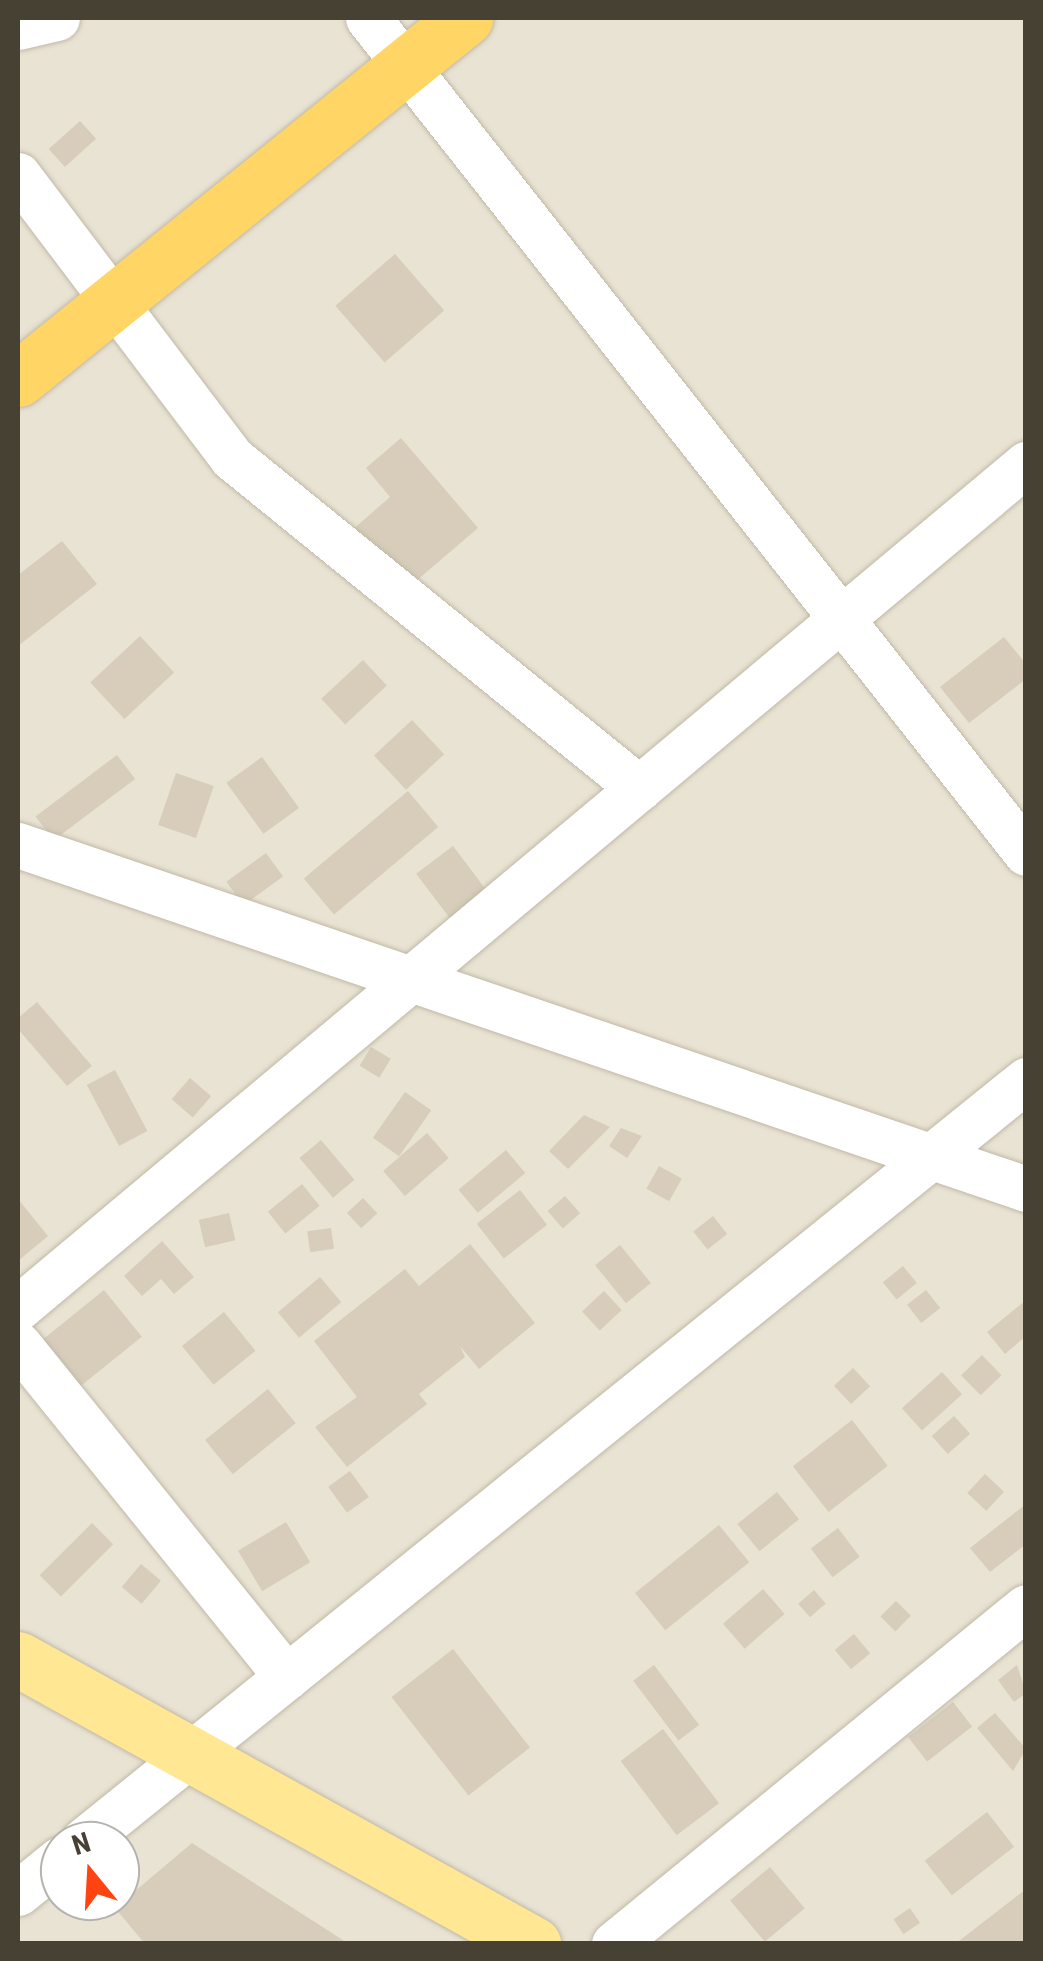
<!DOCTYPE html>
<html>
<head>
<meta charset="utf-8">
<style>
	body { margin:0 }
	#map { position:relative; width:1043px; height:1961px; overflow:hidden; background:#f4f1e5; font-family:"Roboto Condensed",sans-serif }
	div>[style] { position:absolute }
	.residential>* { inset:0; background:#e9e3d3 }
	.building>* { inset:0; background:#d7cdba; transform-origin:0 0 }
	.roads { filter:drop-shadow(0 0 2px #c1b9a7) drop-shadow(0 0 2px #c1b9a7) }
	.minor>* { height:45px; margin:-22.5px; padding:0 22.5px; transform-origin:22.5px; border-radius:22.5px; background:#fff }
	.major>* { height:55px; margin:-27.5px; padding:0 27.5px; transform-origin:27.5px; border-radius:27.5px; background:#ffe794 }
	.highway>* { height:55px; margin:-27.5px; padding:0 27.5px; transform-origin:27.5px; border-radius:27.5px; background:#ffd666 }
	span { translate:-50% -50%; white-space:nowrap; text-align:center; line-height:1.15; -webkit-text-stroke:8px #fff; paint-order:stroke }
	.frame { position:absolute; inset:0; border:20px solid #474134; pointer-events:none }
	.north { position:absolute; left:40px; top:1821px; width:100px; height:100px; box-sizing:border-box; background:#fff; border:2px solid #b5b3ae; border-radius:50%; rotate:342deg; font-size:28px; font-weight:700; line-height:40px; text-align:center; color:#474134 }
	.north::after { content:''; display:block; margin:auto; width:35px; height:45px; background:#ff4412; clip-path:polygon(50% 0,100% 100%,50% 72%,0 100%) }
</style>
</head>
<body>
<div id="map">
	<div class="residential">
		<div style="clip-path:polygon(evenodd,18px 18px,1025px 18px,1025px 1943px,18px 1943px,18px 18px,60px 1841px,120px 1841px,120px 1901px,60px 1901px,60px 1841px)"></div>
	</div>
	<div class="building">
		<div style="left:80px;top:121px;width:24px;height:42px;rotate:48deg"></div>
		<div style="left:395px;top:254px;width:75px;height:79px;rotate:49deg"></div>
		<div style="clip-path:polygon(401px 438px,478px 528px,402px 593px,350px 532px,390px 497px,366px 468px)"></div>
		<div style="clip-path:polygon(62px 541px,97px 584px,18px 646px,18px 575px)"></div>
		<div style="left:140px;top:636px;width:50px;height:68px;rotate:47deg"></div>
		<div style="clip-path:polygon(1004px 637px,1026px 664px,1026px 679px,969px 723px,940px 687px)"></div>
		<div style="left:363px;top:660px;width:35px;height:57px;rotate:47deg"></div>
		<div style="left:412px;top:720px;width:47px;height:52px;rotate:47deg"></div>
		<div style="left:117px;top:755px;width:30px;height:102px;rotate:53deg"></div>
		<div style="left:262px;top:757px;width:63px;height:44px;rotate:54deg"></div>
		<div style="left:176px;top:773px;width:40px;height:55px;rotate:19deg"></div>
		<div style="left:408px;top:791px;width:47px;height:136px;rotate:50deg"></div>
		<div style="left:453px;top:846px;width:59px;height:46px;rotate:53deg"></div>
		<div style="left:266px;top:853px;width:29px;height:49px;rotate:54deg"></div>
		<div style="clip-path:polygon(37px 1002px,92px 1066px,67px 1086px,18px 1029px,18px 1018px)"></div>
		<div style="left:371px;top:1047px;width:23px;height:22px;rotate:31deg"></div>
		<div style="left:115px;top:1070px;width:69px;height:32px;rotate:62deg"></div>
		<div style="left:190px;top:1078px;width:28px;height:28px;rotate:41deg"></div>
		<div style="left:405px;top:1092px;width:32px;height:56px;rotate:35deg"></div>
		<div style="clip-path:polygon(584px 1115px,610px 1127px,568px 1169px,549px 1151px)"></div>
		<div style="clip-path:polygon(621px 1128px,642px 1136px,627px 1158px,609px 1146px)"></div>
		<div style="left:427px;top:1133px;width:33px;height:58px;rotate:49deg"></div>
		<div style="left:321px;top:1140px;width:52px;height:28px;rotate:50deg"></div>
		<div style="left:506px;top:1150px;width:30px;height:62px;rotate:50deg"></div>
		<div style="left:659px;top:1166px;width:26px;height:26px;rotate:29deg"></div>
		<div style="left:302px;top:1184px;width:28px;height:44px;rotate:51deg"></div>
		<div style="left:520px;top:1190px;width:44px;height:55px;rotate:52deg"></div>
		<div style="left:565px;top:1196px;width:23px;height:23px;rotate:49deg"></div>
		<div style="left:363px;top:1198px;width:21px;height:22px;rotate:47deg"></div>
		<div style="clip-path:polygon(18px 1199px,48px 1236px,18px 1261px)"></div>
		<div style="left:229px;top:1213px;width:28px;height:31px;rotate:77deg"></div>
		<div style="left:713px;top:1216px;width:23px;height:25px;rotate:52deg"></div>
		<div style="left:331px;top:1228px;width:21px;height:24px;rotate:82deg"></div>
		<div style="clip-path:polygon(162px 1241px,194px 1277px,174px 1294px,161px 1279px,142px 1296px,124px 1276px)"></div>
		<div style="clip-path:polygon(470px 1244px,535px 1323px,479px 1369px,460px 1346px,465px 1357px,419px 1394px,427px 1404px,347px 1467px,315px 1427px,357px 1397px,314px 1341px,405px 1269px,419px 1286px)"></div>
		<div style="left:620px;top:1245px;width:49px;height:32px;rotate:51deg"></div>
		<div style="left:903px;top:1266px;width:22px;height:26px;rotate:51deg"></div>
		<div style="left:320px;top:1277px;width:33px;height:55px;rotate:50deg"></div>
		<div style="left:104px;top:1290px;width:60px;height:83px;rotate:51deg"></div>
		<div style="left:926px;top:1290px;width:23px;height:24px;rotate:52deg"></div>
		<div style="left:604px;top:1291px;width:26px;height:30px;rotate:47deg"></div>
		<div style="clip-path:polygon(1026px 1300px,1026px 1336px,1005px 1354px,987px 1332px)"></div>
		<div style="left:224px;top:1312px;width:50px;height:54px;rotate:51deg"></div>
		<div style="left:982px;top:1355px;width:28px;height:29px;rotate:46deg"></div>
		<div style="left:853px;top:1368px;width:25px;height:26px;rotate:47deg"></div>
		<div style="left:942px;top:1372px;width:30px;height:54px;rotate:48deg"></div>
		<div style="left:268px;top:1389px;width:44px;height:81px;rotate:51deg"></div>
		<div style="left:954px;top:1416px;width:24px;height:30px;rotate:48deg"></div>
		<div style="left:852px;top:1420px;width:58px;height:75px;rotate:52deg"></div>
		<div style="left:350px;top:1471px;width:32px;height:27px;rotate:54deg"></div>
		<div style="left:985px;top:1474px;width:26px;height:26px;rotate:43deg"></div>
		<div style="left:777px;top:1492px;width:35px;height:51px;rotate:51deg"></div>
		<div style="clip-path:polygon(1026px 1504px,1026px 1544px,990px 1572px,970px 1548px)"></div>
		<div style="left:286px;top:1522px;width:47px;height:56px;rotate:59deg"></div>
		<div style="left:92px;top:1523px;width:30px;height:74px;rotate:45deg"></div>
		<div style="left:719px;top:1525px;width:48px;height:108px;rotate:51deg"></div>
		<div style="left:838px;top:1528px;width:36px;height:34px;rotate:53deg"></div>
		<div style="left:141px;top:1564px;width:26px;height:30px;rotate:40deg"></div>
		<div style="left:763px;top:1589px;width:33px;height:53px;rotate:49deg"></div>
		<div style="left:814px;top:1590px;width:18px;height:21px;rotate:49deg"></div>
		<div style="left:896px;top:1601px;width:21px;height:22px;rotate:45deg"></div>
		<div style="left:854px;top:1634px;width:25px;height:25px;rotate:50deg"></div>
		<div style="left:453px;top:1649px;width:125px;height:78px;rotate:52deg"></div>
		<div style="left:654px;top:1665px;width:75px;height:26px;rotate:53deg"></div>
		<div style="clip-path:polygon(1017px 1665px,1026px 1693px,1014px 1702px,998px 1680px)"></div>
		<div style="left:953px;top:1702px;width:31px;height:57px;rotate:52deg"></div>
		<div style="clip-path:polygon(995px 1713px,1026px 1749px,1013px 1771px,977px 1728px)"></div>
		<div style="left:663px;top:1729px;width:93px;height:53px;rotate:53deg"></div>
		<div style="left:987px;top:1812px;width:44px;height:79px;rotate:52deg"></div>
		<div style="clip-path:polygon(192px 1843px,349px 1944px,145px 1944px,115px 1908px)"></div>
		<div style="left:770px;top:1867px;width:54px;height:52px;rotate:50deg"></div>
		<div style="clip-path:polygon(1026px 1889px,1026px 1944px,955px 1944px,977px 1927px)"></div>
		<div style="left:910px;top:1908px;width:18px;height:20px;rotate:56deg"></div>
	</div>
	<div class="roads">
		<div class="minor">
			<div style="left:368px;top:18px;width:1063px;rotate:51.76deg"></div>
			<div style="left:18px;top:27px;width:40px;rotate:-13deg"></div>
			<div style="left:18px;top:175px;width:355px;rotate:52.9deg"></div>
			<div style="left:232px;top:458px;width:524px;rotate:39.04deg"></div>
			<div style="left:18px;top:845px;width:1065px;rotate:18.84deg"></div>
			<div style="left:18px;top:1308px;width:1315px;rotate:-39.94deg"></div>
			<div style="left:18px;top:1344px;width:428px;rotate:51.1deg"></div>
			<div style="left:83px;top:1841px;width:1212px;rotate:-38.9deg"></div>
			<div style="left:18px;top:1893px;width:54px;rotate:-39deg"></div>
			<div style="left:614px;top:1944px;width:532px;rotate:-39.28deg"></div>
		</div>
		<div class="major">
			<div style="left:18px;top:1659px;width:589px;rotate:28.96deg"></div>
		</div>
		<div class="highway">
			<div style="left:18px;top:379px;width:575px;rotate:-38.92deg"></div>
		</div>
	</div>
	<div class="frame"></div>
	<div class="north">N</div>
</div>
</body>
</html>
